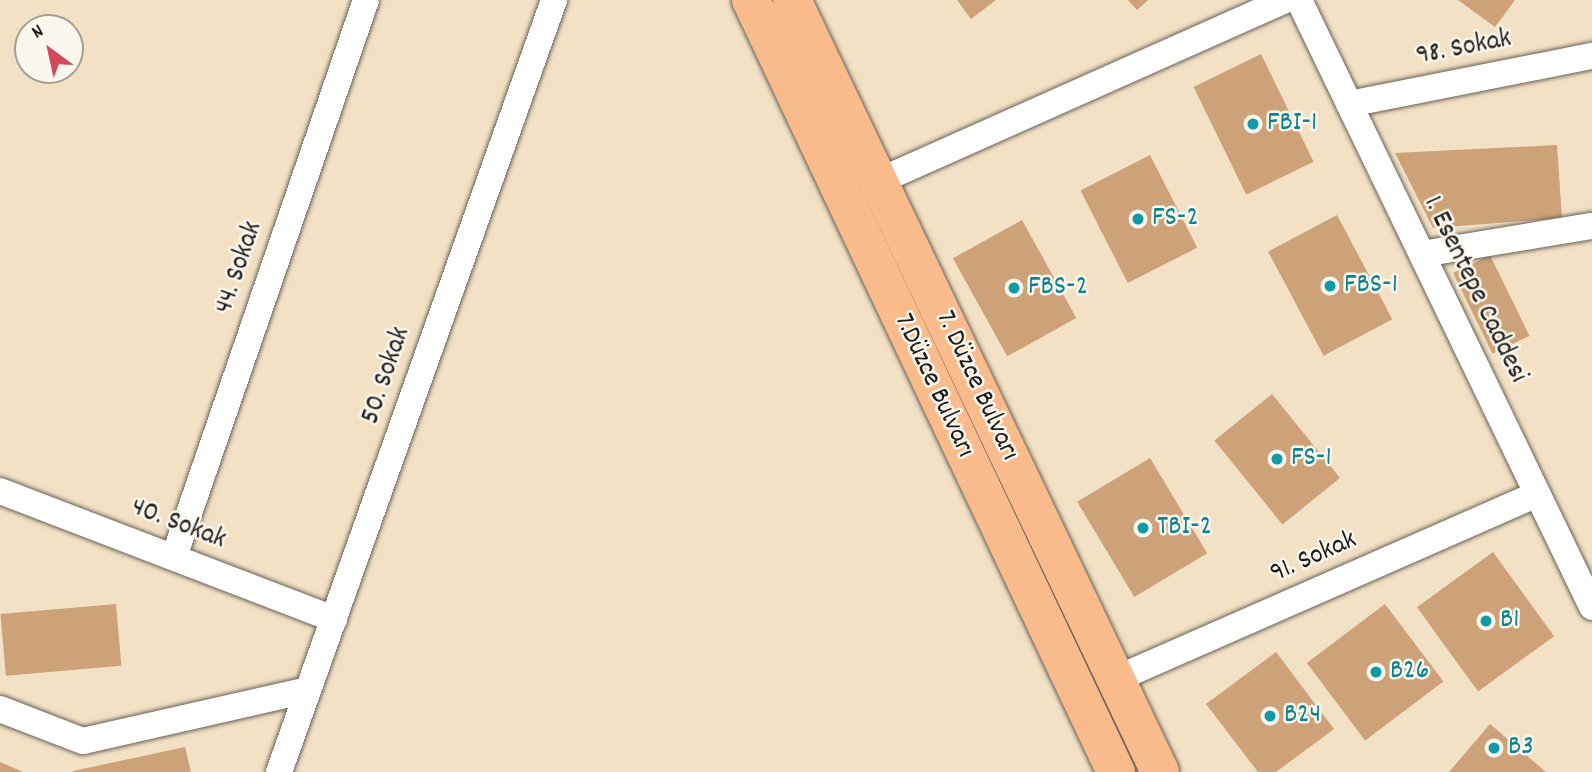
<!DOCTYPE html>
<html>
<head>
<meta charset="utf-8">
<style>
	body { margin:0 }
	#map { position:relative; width:1592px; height:772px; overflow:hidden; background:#f3e1c5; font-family:Dekko,sans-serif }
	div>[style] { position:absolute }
	.building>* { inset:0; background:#cda279; transform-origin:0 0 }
	.roads { filter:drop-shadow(0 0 2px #676157) drop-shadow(0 0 2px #676157) }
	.street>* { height:26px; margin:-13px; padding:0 13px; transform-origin:13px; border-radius:13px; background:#fff }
	.primary>* { height:38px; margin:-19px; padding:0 19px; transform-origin:19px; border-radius:19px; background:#fabb8c }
	.dots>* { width:19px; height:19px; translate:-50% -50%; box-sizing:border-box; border:4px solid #fbf7ec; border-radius:50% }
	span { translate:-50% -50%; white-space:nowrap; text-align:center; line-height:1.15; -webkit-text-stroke:5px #fbf7ec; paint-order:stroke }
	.street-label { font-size:28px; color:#1c1c1c }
	.culture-label { font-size:28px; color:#0d838f }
	.left { translate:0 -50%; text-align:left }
	.north { position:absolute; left:14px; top:14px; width:70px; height:70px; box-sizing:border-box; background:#fbf7ec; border:2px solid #a29f99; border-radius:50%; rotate:327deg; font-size:19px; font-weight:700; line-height:28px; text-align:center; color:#1c1c1c }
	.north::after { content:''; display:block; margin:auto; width:24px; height:32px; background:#d1495b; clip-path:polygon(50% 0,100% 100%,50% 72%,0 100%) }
</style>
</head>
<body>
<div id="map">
	<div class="building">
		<div style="clip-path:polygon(957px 0,996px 0,971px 19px)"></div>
		<div style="clip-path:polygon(1128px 0,1148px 0,1137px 10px)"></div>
		<div style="clip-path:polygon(1458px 0,1515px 0,1495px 27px)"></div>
		<div style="left:1261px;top:54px;width:120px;height:75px;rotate:64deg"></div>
		<div style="clip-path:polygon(1557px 145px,1562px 218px,1433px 228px,1395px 153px)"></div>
		<div style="left:1150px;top:155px;width:104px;height:78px;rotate:63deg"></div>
		<div style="left:1337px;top:215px;width:118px;height:78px;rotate:62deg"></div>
		<div style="left:1022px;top:220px;width:112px;height:79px;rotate:61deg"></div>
		<div style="left:1490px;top:255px;width:90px;height:41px;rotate:64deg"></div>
		<div style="left:1272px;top:394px;width:108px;height:74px;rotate:51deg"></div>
		<div style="left:1150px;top:458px;width:111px;height:85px;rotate:59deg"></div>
		<div style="left:1493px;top:552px;width:104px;height:94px;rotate:54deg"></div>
		<div style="left:116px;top:604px;width:62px;height:116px;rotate:85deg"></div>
		<div style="left:1385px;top:604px;width:97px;height:98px;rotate:53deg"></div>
		<div style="clip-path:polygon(1276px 652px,1334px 729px,1276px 772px,1258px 772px,1206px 704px)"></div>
		<div style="clip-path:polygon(1490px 724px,1546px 772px,1449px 772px)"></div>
		<div style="clip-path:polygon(185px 747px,191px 772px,73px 772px,73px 771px)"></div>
		<div style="clip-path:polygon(0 762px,23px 772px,0 772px)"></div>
	</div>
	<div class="roads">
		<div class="street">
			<div style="left:1299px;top:0;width:674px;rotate:64.23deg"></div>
			<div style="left:1349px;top:104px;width:248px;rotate:-11.2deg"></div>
			<div style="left:879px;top:181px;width:445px;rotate:-24deg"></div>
			<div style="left:1422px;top:254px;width:172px;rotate:-9.4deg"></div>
			<div style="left:0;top:491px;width:358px;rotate:21deg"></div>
			<div style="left:174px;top:557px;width:589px;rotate:-70.98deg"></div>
			<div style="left:1116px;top:679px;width:460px;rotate:-23.7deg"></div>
			<div style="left:0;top:709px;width:89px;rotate:21.1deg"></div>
			<div style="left:83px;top:741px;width:231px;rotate:-12.8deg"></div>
			<div style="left:279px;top:772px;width:820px;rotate:-70.39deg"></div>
		</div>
		<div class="primary">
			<div style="left:751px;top:0;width:854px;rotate:64.7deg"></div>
			<div style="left:792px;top:0;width:855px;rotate:64.51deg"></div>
		</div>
	</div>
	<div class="dots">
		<div style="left:1253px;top:124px;background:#0f9aa8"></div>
		<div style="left:1138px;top:219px;background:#0f9aa8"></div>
		<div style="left:1330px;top:286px;background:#0f9aa8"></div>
		<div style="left:1014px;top:288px;background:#0f9aa8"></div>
		<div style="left:1277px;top:459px;background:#0f9aa8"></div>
		<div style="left:1143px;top:528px;background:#0f9aa8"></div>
		<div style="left:1486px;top:621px;background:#0f9aa8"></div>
		<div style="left:1376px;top:672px;background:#0f9aa8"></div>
		<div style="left:1270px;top:716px;background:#0f9aa8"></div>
		<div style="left:1494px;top:748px;background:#0f9aa8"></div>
	</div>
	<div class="street-label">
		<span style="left:1464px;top:49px;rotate:-11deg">98. Sokak</span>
		<span style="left:240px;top:268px;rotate:-71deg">44. Sokak</span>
		<span style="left:1474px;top:290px;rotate:64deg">1. Esentepe Caddesi</span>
		<span style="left:387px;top:376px;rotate:-71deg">50. Sokak</span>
		<span style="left:933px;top:386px;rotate:65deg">7.Düzce Bulvarı</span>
		<span style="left:976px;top:386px;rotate:65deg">7. Düzce Bulvarı</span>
		<span style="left:178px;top:525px;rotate:21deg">40. Sokak</span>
		<span style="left:1314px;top:558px;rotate:-24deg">91. Sokak</span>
	</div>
	<div class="culture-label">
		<span class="left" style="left:1267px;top:124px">FBI-1</span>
		<span class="left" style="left:1152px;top:219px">FS-2</span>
		<span class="left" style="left:1344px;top:286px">FBS-1</span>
		<span class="left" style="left:1028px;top:288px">FBS-2</span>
		<span class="left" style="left:1291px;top:459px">FS-1</span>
		<span class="left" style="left:1157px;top:528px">TBI-2</span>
		<span class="left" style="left:1500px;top:621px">B1</span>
		<span class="left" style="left:1390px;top:672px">B26</span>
		<span class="left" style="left:1284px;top:716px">B24</span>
		<span class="left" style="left:1508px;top:748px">B3</span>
	</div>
	<div class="north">N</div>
</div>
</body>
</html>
